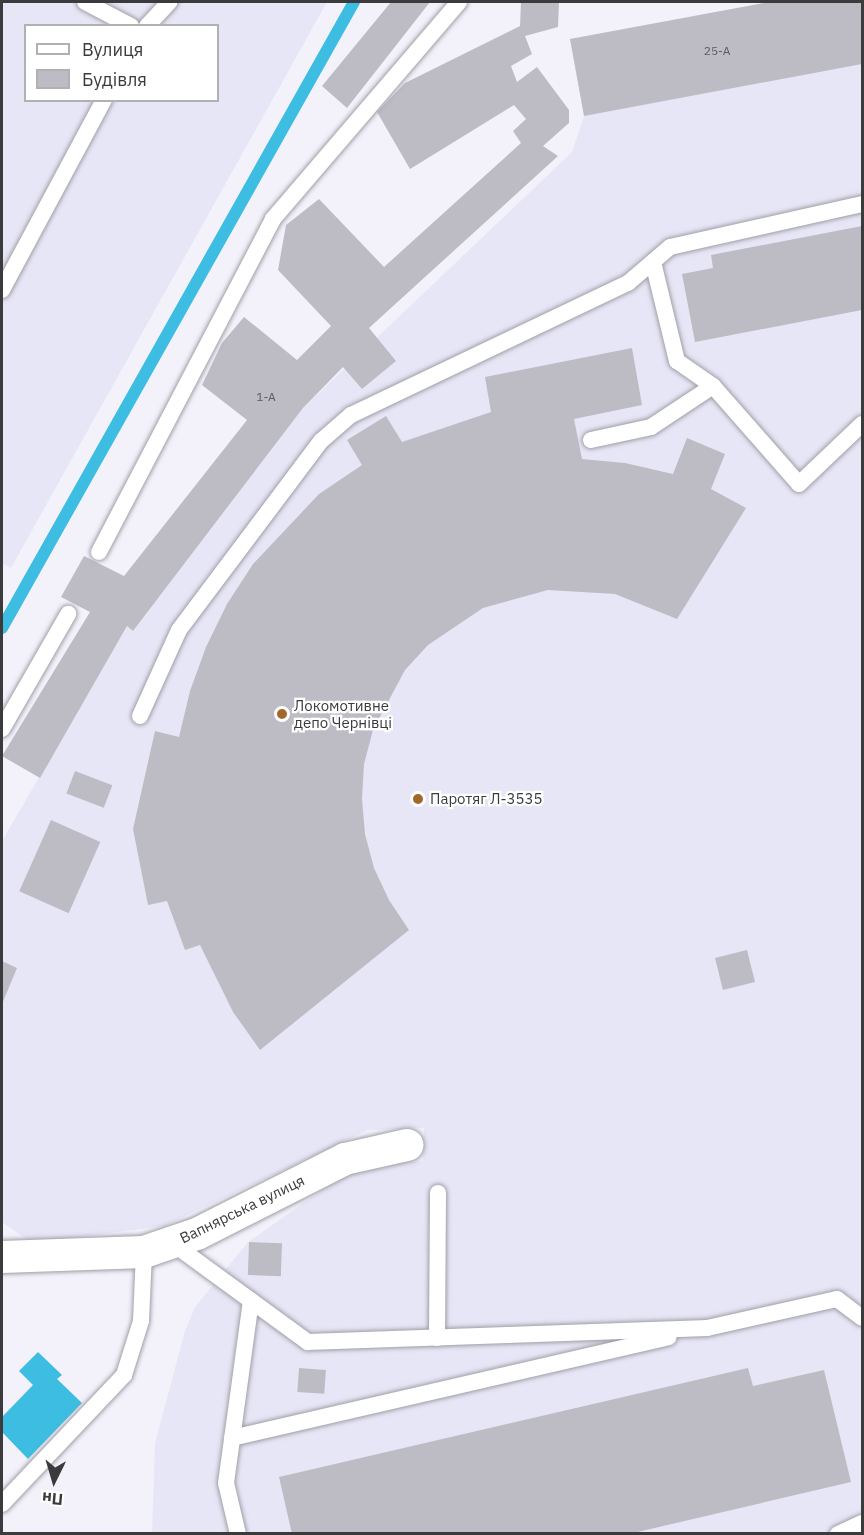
<!DOCTYPE html>
<html>
<head>
<meta charset="utf-8">
<style>
	body { margin:0 }
	#map { position:relative; width:864px; height:1535px; overflow:hidden; background:#f3f2fb; font-family:"IBM Plex Sans",sans-serif }
	div>[style] { position:absolute }
	.built>* { inset:0; background:#e7e6f6 }
	.water>* { inset:0; background:#3dbde2 }
	.stream>* { height:12px; margin:-6px; padding:0 6px; transform-origin:6px; border-radius:6px; background:#3dbde2 }
	.building>* { inset:0; background:#bdbcc5; transform-origin:0 0 }
	.roads { filter:drop-shadow(0 0 2px #a09fa7) drop-shadow(0 0 2px #a09fa7) }
	.lane>* { height:16px; margin:-8px; padding:0 8px; transform-origin:8px; border-radius:8px; background:#fff }
	.street>* { height:32px; margin:-16px; padding:0 16px; transform-origin:16px; border-radius:16px; background:#fff }
	.dots>* { width:16px; height:16px; translate:-50% -50%; box-sizing:border-box; border:3px solid #fff; border-radius:50% }
	span { translate:-50% -50%; white-space:nowrap; text-align:center; line-height:1.15; -webkit-text-stroke:4.5px #fff; paint-order:stroke }
	.number-label { font-size:12px; color:#5c5b60 }
	.number-label span { -webkit-text-stroke-width:0 }
	.poi-label { font-size:15px; color:#3b3b3e }
	.left { translate:0 -50%; text-align:left }
	.street-label { font-size:15px; color:#3b3b3e }
	.frame { position:absolute; inset:0; border:3px solid #3b3b3e; pointer-events:none }
	.legend { position:absolute; left:24px; top:24px; width:195px; height:78px; box-sizing:border-box; background:#fff; border:2px solid #b1b1b2; margin:0; padding:8px 10px; list-style:none; font-size:18px; color:#3b3b3e }
	.legend li { display:flex; align-items:center; gap:12px; height:30px }
	.legend b { width:30px; border:2px solid #b1b1b2 }
	.north { position:absolute; left:24px; top:1451px; width:60px; height:60px; -webkit-text-stroke:4px #fff; paint-order:stroke; rotate:185deg; font-size:16px; font-weight:700; line-height:24px; text-align:center; color:#3b3b3e }
	.north::after { content:''; display:block; margin:auto; width:21px; height:27px; background:#3b3b3e; clip-path:polygon(50% 0,100% 100%,50% 72%,0 100%) }
</style>
</head>
<body>
<div id="map">
	<div class="built">
		<div style="clip-path:polygon(evenodd,2px 2px,327px 2px,11px 568px,2px 563px,2px 2px,26px 26px,218px 26px,218px 100px,26px 100px,26px 26px)"></div>
		<div style="clip-path:polygon(770px 2px,862px 2px,862px 1533px,152px 1533px,155px 1443px,185px 1331px,195px 1307px,248px 1242px,339px 1178px,371px 1165px,423px 1161px,424px 1128px,368px 1130px,164px 1226px,32px 1243px,2px 1222px,2px 841px,127px 626px,133px 631px,303px 408px,572px 152px,584px 116px,570px 39px)"></div>
	</div>
	<div class="water">
		<div style="clip-path:polygon(38px 1352px,62px 1375px,57px 1379px,82px 1403px,28px 1459px,2px 1432px,2px 1417px,33px 1385px,19px 1371px)"></div>
	</div>
	<div class="stream">
		<div style="left:2px;top:628px;width:718px;rotate:-60.65deg"></div>
	</div>
	<div class="building">
		<div style="clip-path:polygon(391px 2px,430px 2px,347px 108px,322px 86px)"></div>
		<div style="clip-path:polygon(521px 2px,559px 2px,558px 27px,525px 36px,532px 54px,511px 66px,517px 82px,537px 67px,569px 110px,569px 123px,543px 146px,558px 156px,369px 328px,396px 361px,362px 389px,343px 367px,303px 408px,133px 631px,127px 626px,40px 778px,2px 756px,90px 612px,61px 597px,84px 556px,124px 576px,247px 420px,202px 385px,222px 343px,244px 317px,297px 360px,331px 326px,278px 270px,286px 225px,319px 199px,384px 267px,521px 143px,513px 131px,526px 119px,514px 105px,410px 169px,377px 112px,405px 83px,520px 26px)"></div>
		<div style="clip-path:polygon(770px 2px,862px 2px,862px 64px,584px 116px,570px 39px)"></div>
		<div style="clip-path:polygon(862px 226px,862px 310px,695px 342px,682px 274px,713px 268px,711px 255px)"></div>
		<div style="clip-path:polygon(632px 348px,642px 405px,574px 419px,582px 459px,625px 463px,673px 474px,687px 438px,725px 454px,711px 489px,746px 508px,677px 619px,615px 594px,548px 590px,483px 608px,428px 645px,405px 670px,373px 730px,364px 764px,362px 799px,365px 834px,374px 868px,389px 900px,409px 930px,260px 1050px,233px 1012px,200px 945px,185px 950px,167px 901px,148px 905px,133px 829px,155px 731px,179px 737px,190px 691px,206px 647px,227px 604px,253px 564px,319px 494px,362px 465px,347px 440px,386px 416px,402px 442px,491px 412px,485px 377px)"></div>
		<div style="left:75px;top:771px;width:40px;height:24px;rotate:21deg"></div>
		<div style="left:51px;top:820px;width:54px;height:78px;rotate:24deg"></div>
		<div style="left:747px;top:950px;width:33px;height:33px;rotate:76deg"></div>
		<div style="clip-path:polygon(2px 961px,17px 968px,2px 1004px)"></div>
		<div style="left:249px;top:1242px;width:33px;height:33px;rotate:2deg"></div>
		<div style="left:299px;top:1368px;width:27px;height:24px;rotate:4deg"></div>
		<div style="clip-path:polygon(748px 1368px,753px 1386px,824px 1370px,851px 1482px,629px 1534px,292px 1534px,279px 1477px)"></div>
	</div>
	<div class="roads">
		<div class="lane">
			<div style="left:85px;top:2px;width:52px;rotate:27.6deg"></div>
			<div style="left:147px;top:26px;width:33px;rotate:-47deg"></div>
			<div style="left:653px;top:262px;width:102px;rotate:76.4deg"></div>
			<div style="left:677px;top:361px;width:44px;rotate:34.8deg"></div>
			<div style="left:713px;top:386px;width:130px;rotate:48.7deg"></div>
			<div style="left:799px;top:484px;width:87px;rotate:-43.6deg"></div>
			<div style="left:2px;top:290px;width:216px;rotate:-61.8deg"></div>
			<div style="left:591px;top:440px;width:61px;rotate:-12.2deg"></div>
			<div style="left:651px;top:427px;width:74px;rotate:-33.5deg"></div>
			<div style="left:99px;top:552px;width:376px;rotate:-62.4deg"></div>
			<div style="left:273px;top:219px;width:286px;rotate:-49.4deg"></div>
			<div style="left:140px;top:716px;width:94px;rotate:-65.6deg"></div>
			<div style="left:179px;top:630px;width:236px;rotate:-53.1deg"></div>
			<div style="left:321px;top:441px;width:40px;rotate:-41deg"></div>
			<div style="left:351px;top:415px;width:307px;rotate:-25.5deg"></div>
			<div style="left:628px;top:283px;width:55px;rotate:-40.6deg"></div>
			<div style="left:670px;top:247px;width:197px;rotate:-12.6deg"></div>
			<div style="left:2px;top:729px;width:133px;rotate:-60.1deg"></div>
			<div style="left:172px;top:1243px;width:168px;rotate:36.1deg"></div>
			<div style="left:308px;top:1342px;width:399px;rotate:-2deg"></div>
			<div style="left:707px;top:1328px;width:133px;rotate:-12.6deg"></div>
			<div style="left:837px;top:1299px;width:31px;rotate:37deg"></div>
			<div style="left:437px;top:1338px;width:145px;rotate:-89.6deg"></div>
			<div style="left:232px;top:1438px;width:448px;rotate:-13deg"></div>
			<div style="left:2px;top:1504px;width:178px;rotate:-46.6deg"></div>
			<div style="left:124px;top:1375px;width:57px;rotate:-72.5deg"></div>
			<div style="left:141px;top:1321px;width:69px;rotate:-87.5deg"></div>
			<div style="left:238px;top:1534px;width:52px;rotate:-103.2deg"></div>
			<div style="left:226px;top:1483px;width:184px;rotate:-82.2deg"></div>
			<div style="left:838px;top:1534px;width:26px;rotate:-25deg"></div>
		</div>
		<div class="street">
			<div style="left:2px;top:1257px;width:142px;rotate:-2deg"></div>
			<div style="left:144px;top:1252px;width:56px;rotate:-18.8deg"></div>
			<div style="left:197px;top:1234px;width:166px;rotate:-26.9deg"></div>
			<div style="left:345px;top:1159px;width:64px;rotate:-12.7deg"></div>
		</div>
	</div>
	<div class="dots">
		<div style="left:282px;top:714px;background:#a4672b"></div>
		<div style="left:418px;top:799px;background:#a4672b"></div>
	</div>
	<div class="number-label">
		<span style="left:717px;top:51px">25-А</span>
		<span style="left:266px;top:397px">1-А</span>
	</div>
	<div class="poi-label">
		<span class="left" style="left:294px;top:714px">Локомотивне<br>депо Чернівці</span>
		<span class="left" style="left:430px;top:799px">Паротяг Л-3535</span>
	</div>
	<div class="street-label">
		<span style="left:242px;top:1209px;rotate:-26deg">Вапнярська вулиця</span>
	</div>
	<div class="frame"></div>
	<ul class="legend">
	<li><b style="height:8px;background:#fff"></b>Вулиця</li>
	<li><b style="height:16px;background:#bdbcc5"></b>Будівля</li>
	</ul>
	<div class="north">Пн</div>
</div>
</body>
</html>
